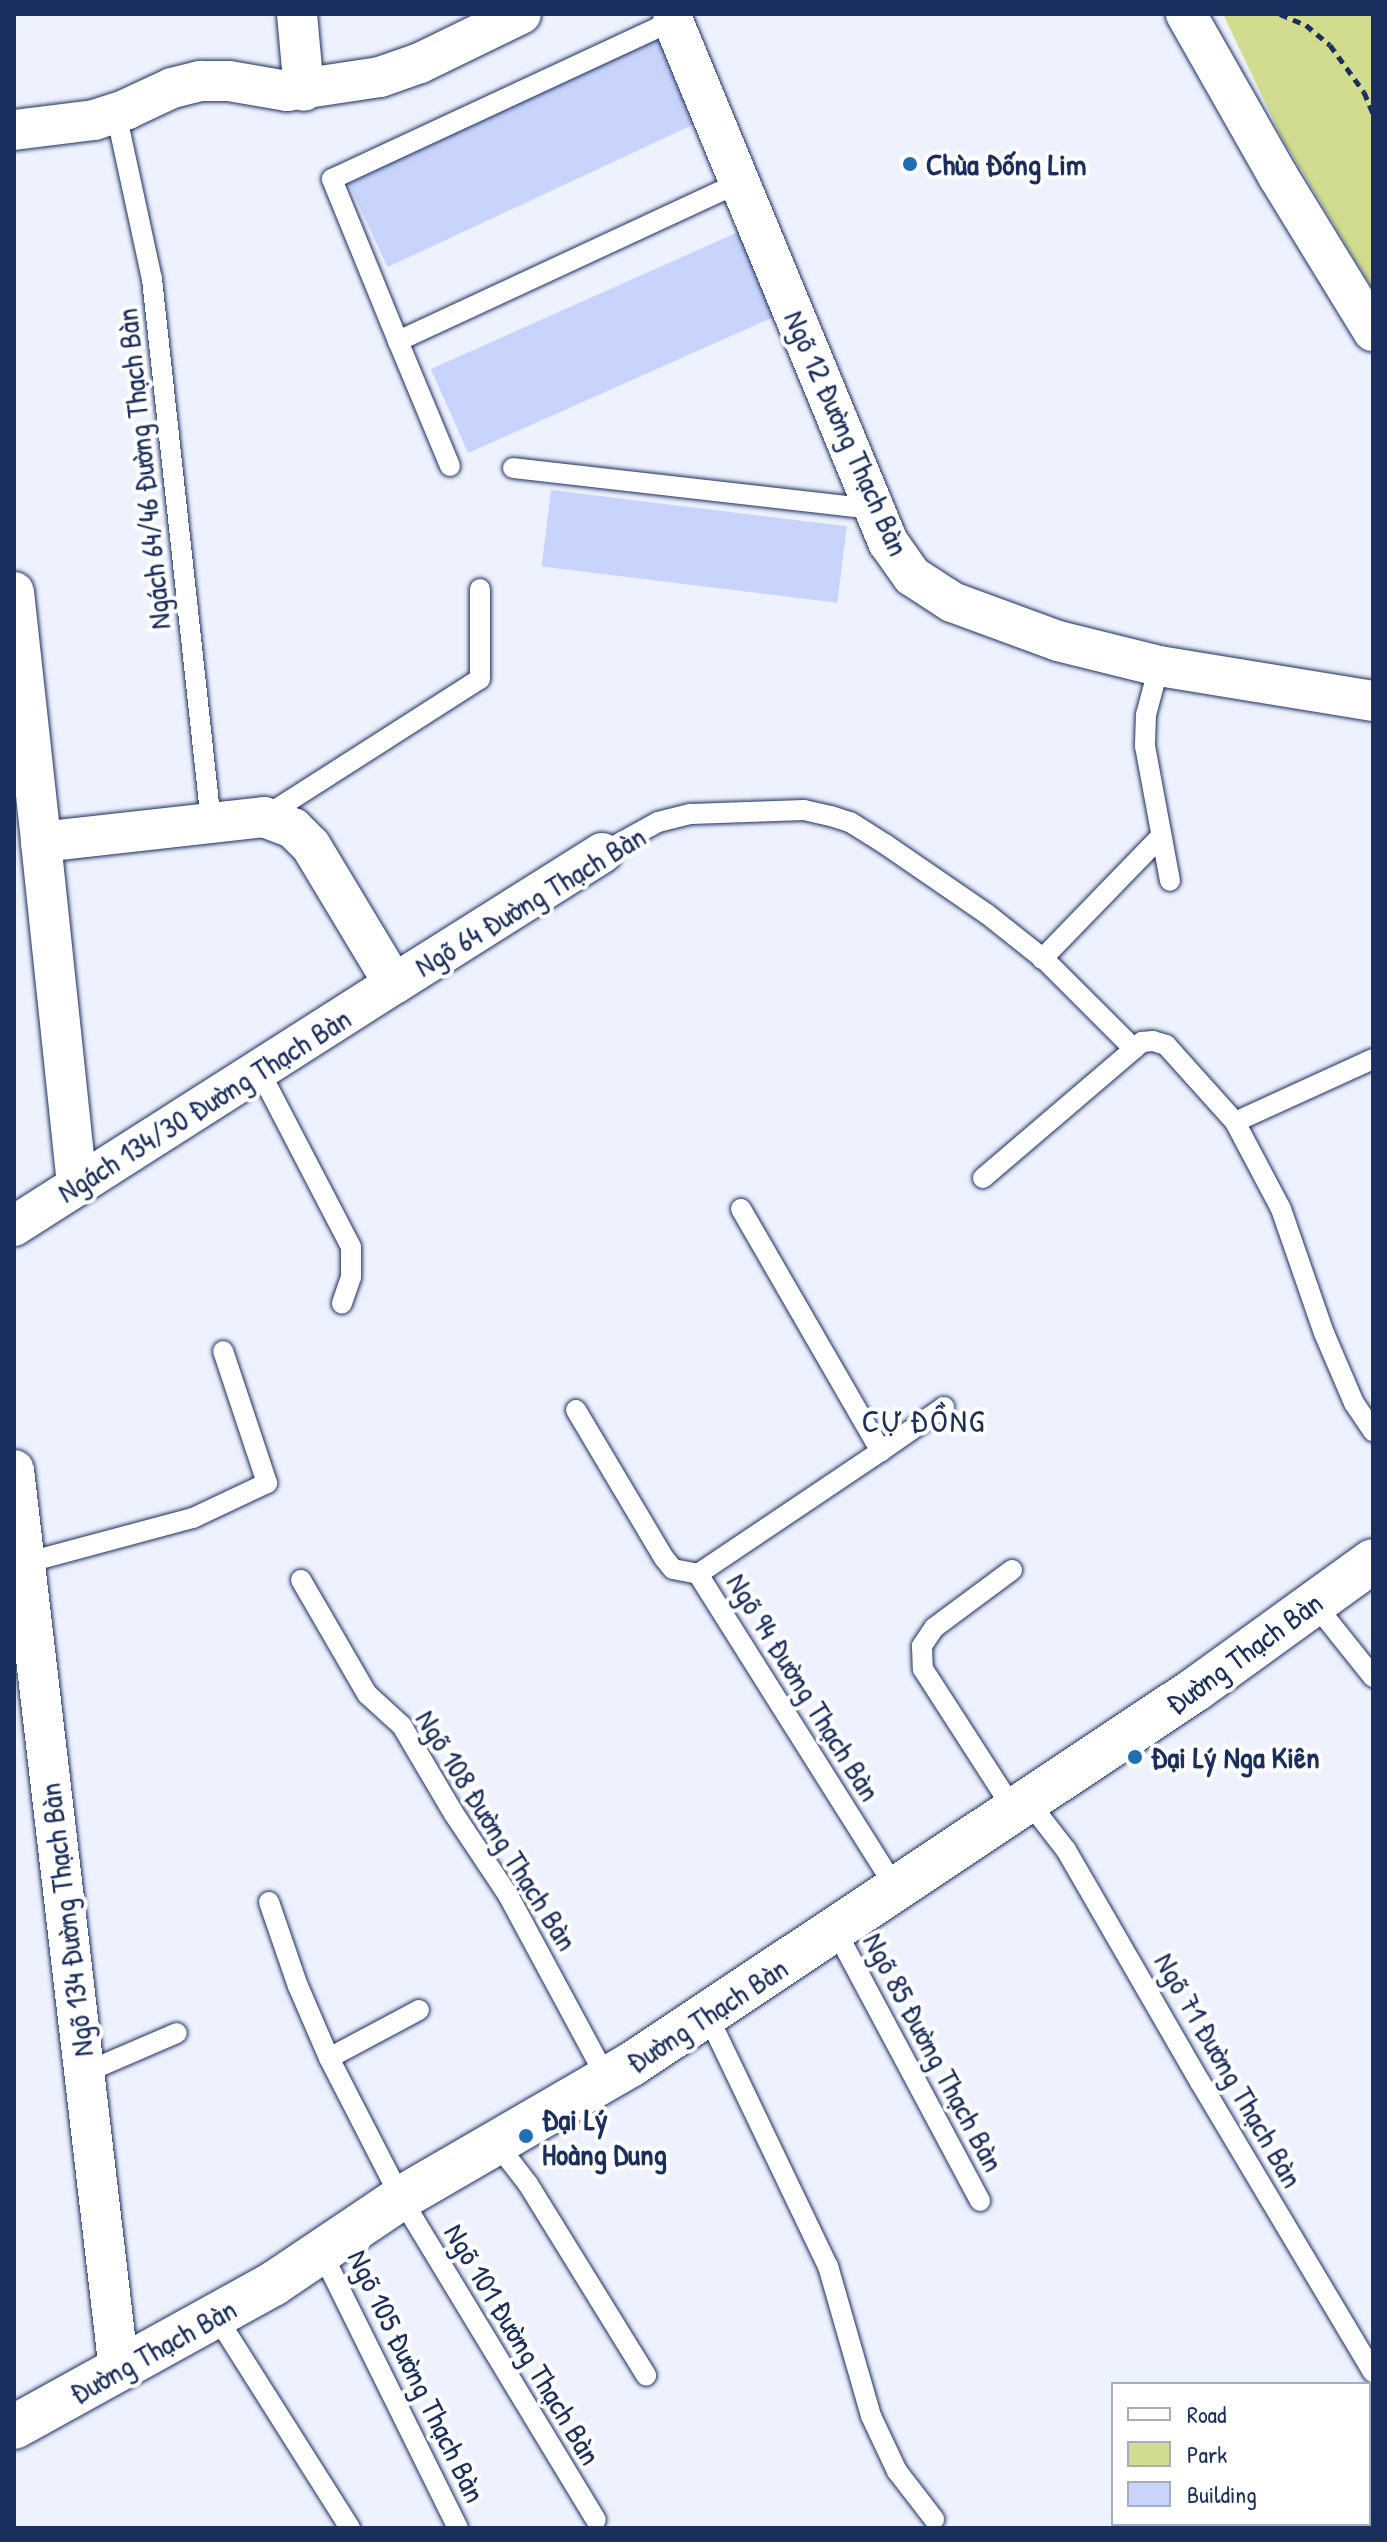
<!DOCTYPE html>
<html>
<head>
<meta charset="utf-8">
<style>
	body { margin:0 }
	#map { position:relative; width:1387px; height:2542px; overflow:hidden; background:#eef2fe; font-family:"Patrick Hand",sans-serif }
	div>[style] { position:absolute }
	.green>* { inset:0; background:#d1dc8f }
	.building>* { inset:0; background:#c8d4fc; transform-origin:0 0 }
	.path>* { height:5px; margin-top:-2.5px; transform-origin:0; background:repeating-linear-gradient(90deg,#1b2f5e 0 8px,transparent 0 14px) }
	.roads { filter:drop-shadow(0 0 2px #1b2f5e) drop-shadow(0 0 2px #1b2f5e) }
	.lane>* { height:20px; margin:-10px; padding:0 10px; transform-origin:10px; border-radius:10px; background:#fff }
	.street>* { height:40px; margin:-20px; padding:0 20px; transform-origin:20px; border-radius:20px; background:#fff }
	.secondary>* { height:44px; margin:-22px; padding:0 22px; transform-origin:22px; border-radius:22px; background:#fff }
	.dots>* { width:22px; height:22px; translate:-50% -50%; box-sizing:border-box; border:4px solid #fff; border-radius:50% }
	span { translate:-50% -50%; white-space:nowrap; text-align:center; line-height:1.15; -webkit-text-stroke:8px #fff; paint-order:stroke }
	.poi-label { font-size:30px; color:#1b2f5e; font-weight:700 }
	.left { translate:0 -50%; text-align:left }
	.street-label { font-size:30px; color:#1b2f5e }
	.neighbourhood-label { font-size:32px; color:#1b2f5e; letter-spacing:2px }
	.frame { position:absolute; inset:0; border:16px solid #1b2f5e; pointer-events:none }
	.legend { position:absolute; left:1111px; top:2382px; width:260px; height:144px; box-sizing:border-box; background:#fff; border:2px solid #a4acbf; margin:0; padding:10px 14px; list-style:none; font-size:24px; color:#1b2f5e }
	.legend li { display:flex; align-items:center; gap:16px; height:40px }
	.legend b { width:40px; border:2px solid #a4acbf }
</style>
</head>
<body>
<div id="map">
	<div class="green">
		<div style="clip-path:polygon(1223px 14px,1373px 14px,1373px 289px,1282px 138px)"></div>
	</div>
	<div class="building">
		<div style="left:661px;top:37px;width:93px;height:345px;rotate:65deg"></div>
		<div style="left:745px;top:229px;width:92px;height:344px;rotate:66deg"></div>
		<div style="left:551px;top:490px;width:298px;height:77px;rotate:7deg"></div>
	</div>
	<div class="path">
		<div style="left:1280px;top:14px;width:28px;rotate:23deg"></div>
		<div style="left:1306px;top:25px;width:31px;rotate:40deg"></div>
		<div style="left:1330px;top:45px;width:58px;rotate:54.1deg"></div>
		<div style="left:1364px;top:92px;width:23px;rotate:67deg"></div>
	</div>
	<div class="roads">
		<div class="lane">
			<div style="left:116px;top:113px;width:170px;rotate:77.8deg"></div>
			<div style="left:152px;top:279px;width:546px;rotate:83.8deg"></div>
			<div style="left:398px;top:341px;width:175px;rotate:-112.2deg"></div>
			<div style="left:332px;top:179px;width:376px;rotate:-24.9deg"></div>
			<div style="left:450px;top:466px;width:135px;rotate:-112.6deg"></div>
			<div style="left:398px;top:341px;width:378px;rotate:-24.9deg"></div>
			<div style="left:513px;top:468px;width:363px;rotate:6.5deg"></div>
			<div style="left:1159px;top:666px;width:51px;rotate:104.9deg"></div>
			<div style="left:1146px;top:715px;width:31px;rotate:92deg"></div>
			<div style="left:1145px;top:746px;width:137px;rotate:79.5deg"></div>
			<div style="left:264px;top:817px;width:256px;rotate:-32.6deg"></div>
			<div style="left:480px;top:679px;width:90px;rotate:-90deg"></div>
			<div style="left:602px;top:853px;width:64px;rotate:-29deg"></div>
			<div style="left:658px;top:822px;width:34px;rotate:-14deg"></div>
			<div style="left:691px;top:814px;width:113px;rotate:-2deg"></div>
			<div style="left:804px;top:810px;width:28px;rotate:13deg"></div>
			<div style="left:831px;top:816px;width:20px;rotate:18deg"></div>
			<div style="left:850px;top:822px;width:41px;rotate:32.2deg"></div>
			<div style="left:885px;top:844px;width:124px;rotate:34.5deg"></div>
			<div style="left:987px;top:914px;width:75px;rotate:38.5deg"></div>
			<div style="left:1046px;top:961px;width:124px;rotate:45deg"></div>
			<div style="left:1134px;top:1049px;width:11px;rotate:-41deg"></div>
			<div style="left:1142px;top:1042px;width:11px;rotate:-5deg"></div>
			<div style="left:1153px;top:1041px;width:14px;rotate:17deg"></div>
			<div style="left:1166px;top:1045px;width:103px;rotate:48.1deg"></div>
			<div style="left:1235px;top:1122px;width:98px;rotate:62.1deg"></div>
			<div style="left:1281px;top:1209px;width:131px;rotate:70.9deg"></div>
			<div style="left:1324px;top:1333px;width:76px;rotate:66.8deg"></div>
			<div style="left:1354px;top:1403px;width:34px;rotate:56deg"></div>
			<div style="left:1042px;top:959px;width:171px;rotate:-45.9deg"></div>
			<div style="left:259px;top:1070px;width:199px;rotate:62.5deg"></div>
			<div style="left:351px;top:1247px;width:30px;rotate:90deg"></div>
			<div style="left:351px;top:1277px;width:28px;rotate:109deg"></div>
			<div style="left:1235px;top:1122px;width:152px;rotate:-24.5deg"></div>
			<div style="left:983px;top:1178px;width:199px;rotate:-40.5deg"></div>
			<div style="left:741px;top:1209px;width:280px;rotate:60deg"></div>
			<div style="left:881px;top:1451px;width:220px;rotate:146.1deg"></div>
			<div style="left:698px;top:1574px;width:372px;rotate:57.8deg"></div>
			<div style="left:576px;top:1410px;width:172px;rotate:59.3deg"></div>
			<div style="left:664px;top:1558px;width:14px;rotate:51deg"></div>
			<div style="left:673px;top:1569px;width:25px;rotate:11deg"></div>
			<div style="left:881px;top:1451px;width:77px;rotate:-34.9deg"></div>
			<div style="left:25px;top:1563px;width:174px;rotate:-15deg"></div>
			<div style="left:193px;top:1518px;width:82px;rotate:-25.3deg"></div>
			<div style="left:267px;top:1483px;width:139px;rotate:-108.4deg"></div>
			<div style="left:1012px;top:1570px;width:97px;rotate:143.4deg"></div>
			<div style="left:934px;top:1628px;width:22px;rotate:124deg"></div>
			<div style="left:922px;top:1646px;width:23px;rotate:88deg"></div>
			<div style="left:923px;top:1669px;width:168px;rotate:57.2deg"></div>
			<div style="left:301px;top:1580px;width:132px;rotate:59.9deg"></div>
			<div style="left:367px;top:1694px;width:47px;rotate:42.4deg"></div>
			<div style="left:402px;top:1726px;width:102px;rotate:59.4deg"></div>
			<div style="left:454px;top:1814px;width:97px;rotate:56.3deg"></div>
			<div style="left:508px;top:1895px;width:209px;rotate:61.7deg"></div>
			<div style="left:1314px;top:1603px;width:95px;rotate:51.4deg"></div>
			<div style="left:1028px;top:1801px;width:62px;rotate:52.2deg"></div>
			<div style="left:1066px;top:1850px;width:268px;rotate:60deg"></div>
			<div style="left:1200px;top:2082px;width:338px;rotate:59.2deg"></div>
			<div style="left:269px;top:1902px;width:89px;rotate:71deg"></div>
			<div style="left:298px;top:1986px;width:78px;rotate:66.7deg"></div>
			<div style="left:329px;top:2058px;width:157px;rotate:62.8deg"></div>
			<div style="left:401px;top:2198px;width:376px;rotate:58.8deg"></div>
			<div style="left:836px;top:1931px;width:306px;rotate:61.9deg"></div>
			<div style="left:707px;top:2014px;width:280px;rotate:64.4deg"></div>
			<div style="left:828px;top:2266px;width:156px;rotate:74deg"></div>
			<div style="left:871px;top:2416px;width:61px;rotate:64.7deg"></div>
			<div style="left:897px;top:2471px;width:61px;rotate:52.4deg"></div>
			<div style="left:329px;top:2058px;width:102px;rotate:-28.1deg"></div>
			<div style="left:84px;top:2073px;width:101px;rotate:-23.3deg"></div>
			<div style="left:497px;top:2144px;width:51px;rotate:52.2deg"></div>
			<div style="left:528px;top:2184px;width:225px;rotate:58.3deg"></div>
			<div style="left:321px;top:2251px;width:309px;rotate:63.7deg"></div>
			<div style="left:216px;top:2316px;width:251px;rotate:57.7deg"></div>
		</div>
		<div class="street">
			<div style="left:297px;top:14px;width:77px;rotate:84.8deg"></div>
			<div style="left:1186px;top:14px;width:186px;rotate:60.4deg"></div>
			<div style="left:1278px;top:176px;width:182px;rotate:58.5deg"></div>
			<div style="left:673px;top:21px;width:564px;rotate:67.58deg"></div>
			<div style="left:888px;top:542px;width:42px;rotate:54.8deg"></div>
			<div style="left:912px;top:576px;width:48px;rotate:33deg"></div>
			<div style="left:952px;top:602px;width:113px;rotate:20.2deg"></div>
			<div style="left:1058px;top:641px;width:104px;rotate:13.9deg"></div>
			<div style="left:1159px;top:666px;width:217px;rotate:9.3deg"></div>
			<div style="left:14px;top:130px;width:81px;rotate:-7.1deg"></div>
			<div style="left:94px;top:120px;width:35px;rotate:-18deg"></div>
			<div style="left:127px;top:109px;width:50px;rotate:-25deg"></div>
			<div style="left:172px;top:88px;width:30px;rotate:-14deg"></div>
			<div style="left:201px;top:81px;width:28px"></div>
			<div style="left:229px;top:81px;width:59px;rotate:9.8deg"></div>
			<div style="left:287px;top:91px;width:94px;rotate:-8.6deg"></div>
			<div style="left:380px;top:77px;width:42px;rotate:-19.3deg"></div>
			<div style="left:420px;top:63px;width:112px;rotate:-25.9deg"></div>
			<div style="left:14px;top:592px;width:251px;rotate:83.8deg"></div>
			<div style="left:41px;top:842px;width:224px;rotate:-6.4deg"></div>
			<div style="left:264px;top:817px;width:31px;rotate:21deg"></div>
			<div style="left:293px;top:828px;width:25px;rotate:45deg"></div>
			<div style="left:311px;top:846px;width:161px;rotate:59deg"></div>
			<div style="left:394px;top:984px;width:246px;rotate:-32.2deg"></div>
			<div style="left:41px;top:842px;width:345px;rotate:84deg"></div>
			<div style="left:14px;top:1226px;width:451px;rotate:-32.5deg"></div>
			<div style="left:14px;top:1470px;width:906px;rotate:83.35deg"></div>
		</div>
		<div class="secondary">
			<div style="left:14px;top:2427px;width:296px;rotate:-28.9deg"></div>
			<div style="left:273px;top:2284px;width:154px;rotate:-33.9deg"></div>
			<div style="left:401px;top:2198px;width:267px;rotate:-30.1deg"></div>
			<div style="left:632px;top:2064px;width:677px;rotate:-33.62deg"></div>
			<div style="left:1196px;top:1689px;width:218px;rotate:-35.9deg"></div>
		</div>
	</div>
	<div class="dots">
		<div style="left:910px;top:164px;background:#1f6fb2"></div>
		<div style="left:1135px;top:1757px;background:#1f6fb2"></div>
		<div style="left:526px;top:2136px;background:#1f6fb2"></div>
	</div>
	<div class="poi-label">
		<span class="left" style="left:926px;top:164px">Chùa Đống Lim</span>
		<span class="left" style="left:1151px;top:1757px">Đại Lý Nga Kiên</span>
		<span class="left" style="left:542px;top:2136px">Đại Lý<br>Hoàng Dung</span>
	</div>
	<div class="street-label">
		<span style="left:847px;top:433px;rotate:66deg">Ngõ 12 Đường Thạch Bàn</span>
		<span style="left:143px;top:469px;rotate:-96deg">Ngách 64/46 Đường Thạch Bàn</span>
		<span style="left:530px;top:901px;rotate:-31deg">Ngõ 64 Đường Thạch Bàn</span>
		<span style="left:204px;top:1105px;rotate:-32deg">Ngách 134/30 Đường Thạch Bàn</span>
		<span style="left:1244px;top:1653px;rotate:-36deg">Đường Thạch Bàn</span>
		<span style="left:804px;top:1687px;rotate:58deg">Ngõ 94 Đường Thạch Bàn</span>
		<span style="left:497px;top:1830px;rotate:58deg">Ngõ 108 Đường Thạch Bàn</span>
		<span style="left:66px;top:1920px;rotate:-97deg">Ngõ 134 Đường Thạch Bàn</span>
		<span style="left:707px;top:2015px;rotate:-33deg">Đường Thạch Bàn</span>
		<span style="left:934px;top:2052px;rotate:62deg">Ngõ 85 Đường Thạch Bàn</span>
		<span style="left:1229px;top:2070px;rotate:60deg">Ngõ 71 Đường Thạch Bàn</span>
		<span style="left:523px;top:2344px;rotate:59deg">Ngõ 101 Đường Thạch Bàn</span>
		<span style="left:153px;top:2351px;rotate:-29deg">Đường Thạch Bàn</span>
		<span style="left:417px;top:2376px;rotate:64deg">Ngõ 105 Đường Thạch Bàn</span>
	</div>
	<div class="neighbourhood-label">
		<span style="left:924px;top:1421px">CỰ ĐỒNG</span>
	</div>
	<div class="frame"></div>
	<ul class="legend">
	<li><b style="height:10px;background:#fff"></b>Road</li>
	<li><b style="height:22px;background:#d1dc8f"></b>Park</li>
	<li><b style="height:22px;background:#c8d4fc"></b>Building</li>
	</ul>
</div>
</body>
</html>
